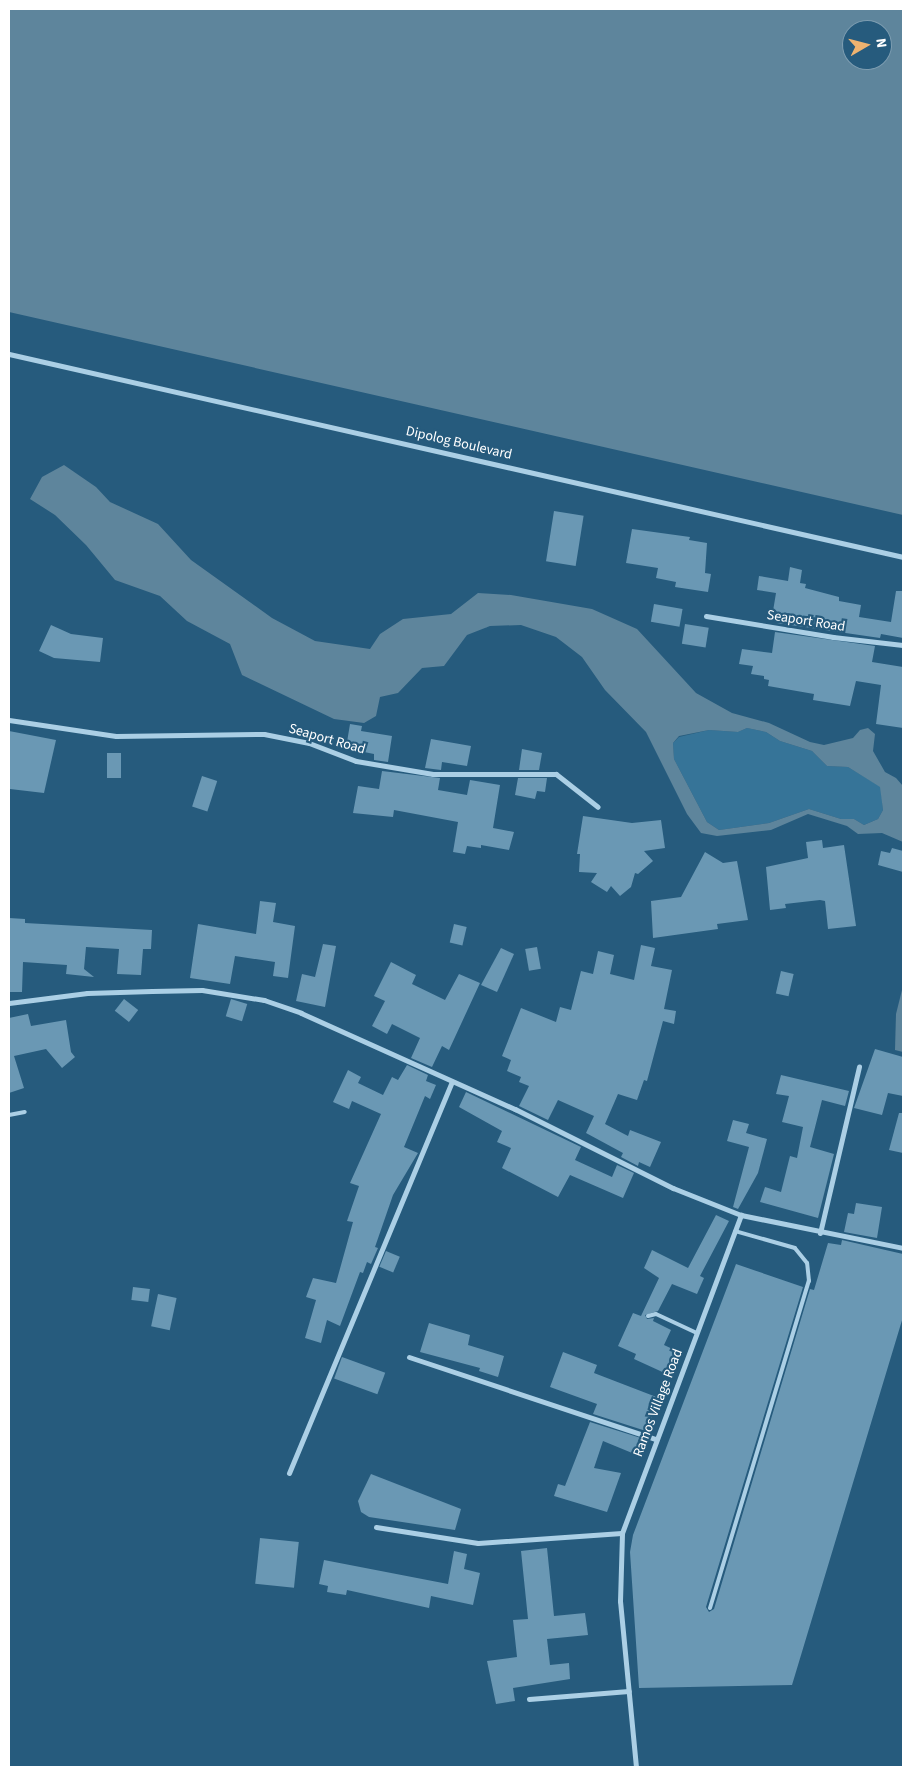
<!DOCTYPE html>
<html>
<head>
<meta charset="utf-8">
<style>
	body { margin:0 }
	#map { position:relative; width:912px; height:1776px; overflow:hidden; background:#265b7d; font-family:"Source Sans 3",sans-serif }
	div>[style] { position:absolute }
	.green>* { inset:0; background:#367498 }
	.water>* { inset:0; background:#5e859c }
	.building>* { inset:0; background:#6a98b4; transform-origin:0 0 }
	.lane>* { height:4px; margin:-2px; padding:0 2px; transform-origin:2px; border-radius:2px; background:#abcfe5 }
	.street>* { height:5px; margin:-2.5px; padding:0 2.5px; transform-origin:2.5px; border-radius:2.5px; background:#abcfe5 }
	span { translate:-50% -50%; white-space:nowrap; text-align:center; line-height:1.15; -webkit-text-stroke:4.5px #265b7d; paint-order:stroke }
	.street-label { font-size:14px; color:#fff }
	.frame { position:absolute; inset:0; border:10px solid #fff; pointer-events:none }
	.north { position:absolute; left:842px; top:20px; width:50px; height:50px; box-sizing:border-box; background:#265b7d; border:1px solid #7d9db1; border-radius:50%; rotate:82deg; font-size:14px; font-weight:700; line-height:20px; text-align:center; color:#fff }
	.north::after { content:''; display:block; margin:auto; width:18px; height:22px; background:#eeb370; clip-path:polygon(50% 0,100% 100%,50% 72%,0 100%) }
</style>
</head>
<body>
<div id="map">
	<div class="green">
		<div style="clip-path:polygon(747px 728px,766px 732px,780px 741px,812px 751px,827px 766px,848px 767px,881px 787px,883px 810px,878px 819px,864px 825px,854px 819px,841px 819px,809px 809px,769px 823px,719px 830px,707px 822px,674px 759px,673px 743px,679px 737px,709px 730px,738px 732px)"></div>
	</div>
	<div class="water">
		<div style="clip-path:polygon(evenodd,9px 9px,903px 9px,903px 515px,9px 312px,9px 9px,852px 30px,882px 30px,882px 60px,852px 60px,852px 30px)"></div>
		<div style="clip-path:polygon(evenodd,64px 465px,96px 487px,110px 502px,158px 524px,191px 560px,272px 618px,315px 641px,370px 649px,380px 634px,403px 619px,451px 614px,478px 593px,511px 595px,592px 609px,637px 629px,696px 693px,732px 713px,769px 723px,810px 742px,824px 745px,853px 738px,860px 730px,868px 728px,875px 734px,873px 751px,885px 772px,896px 778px,903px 786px,903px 842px,882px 833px,858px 834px,847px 826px,808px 814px,771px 830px,717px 836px,701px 833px,687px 814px,646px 732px,605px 690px,582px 657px,556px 637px,521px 625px,490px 626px,467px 635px,444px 666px,422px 668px,398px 693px,380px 697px,376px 716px,364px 723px,334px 719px,242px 675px,230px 644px,187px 621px,160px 596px,115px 580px,86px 545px,55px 515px,30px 499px,42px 477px,64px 465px,747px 728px,766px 732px,780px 741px,812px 751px,827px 766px,848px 767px,880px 787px,883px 810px,878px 819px,864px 825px,854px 819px,841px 819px,809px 809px,769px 823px,719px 830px,707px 822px,674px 759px,673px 743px,679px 736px,709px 730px,738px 732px,747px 728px)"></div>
		<div style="clip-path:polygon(903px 986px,903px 1052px,895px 1050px,896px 1014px)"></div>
	</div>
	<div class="building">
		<div style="left:554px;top:511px;width:30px;height:51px;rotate:9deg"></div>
		<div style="clip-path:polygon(632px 529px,690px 537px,689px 540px,707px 543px,705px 573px,711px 574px,708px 592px,675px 587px,676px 582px,656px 578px,658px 568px,626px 563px)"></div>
		<div style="clip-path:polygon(790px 567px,802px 570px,800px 583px,806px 584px,805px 588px,839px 597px,839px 601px,861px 605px,859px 617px,891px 622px,896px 591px,903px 591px,903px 638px,881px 634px,880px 638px,777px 623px,778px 618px,772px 617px,776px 593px,757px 590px,759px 576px,788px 581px)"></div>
		<div style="left:654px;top:604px;width:29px;height:18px;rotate:10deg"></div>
		<div style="left:685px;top:624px;width:24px;height:20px;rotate:9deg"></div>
		<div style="clip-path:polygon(51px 625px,71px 634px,103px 638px,100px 662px,54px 658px,39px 651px)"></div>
		<div style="clip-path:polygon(775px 632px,875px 646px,872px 662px,903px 667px,903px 728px,876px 724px,881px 685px,856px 681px,850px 706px,813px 700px,814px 694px,768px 686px,769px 680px,764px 679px,764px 676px,751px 674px,753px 666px,739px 664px,742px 649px,772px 653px)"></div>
		<div style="clip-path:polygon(350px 724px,362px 726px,361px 731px,392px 736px,388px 762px,374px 760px,374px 754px,359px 751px,360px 744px,347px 742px)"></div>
		<div style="clip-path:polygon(9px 731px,56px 740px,44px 793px,10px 789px)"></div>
		<div style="clip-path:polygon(431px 739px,471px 746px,467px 766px,442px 762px,441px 770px,425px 768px)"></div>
		<div style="clip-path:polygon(522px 749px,542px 753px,539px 770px,519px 770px)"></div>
		<div style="left:107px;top:753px;width:14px;height:25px"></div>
		<div style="clip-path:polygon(382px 771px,440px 778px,438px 790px,467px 795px,470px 780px,500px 785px,493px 828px,514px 832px,509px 850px,481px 845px,481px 848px,467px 846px,465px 854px,453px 852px,458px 822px,394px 810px,393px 817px,353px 813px,358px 786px,379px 789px)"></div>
		<div style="left:202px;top:776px;width:16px;height:32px;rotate:18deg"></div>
		<div style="clip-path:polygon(518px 778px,547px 778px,545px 792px,537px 791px,535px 799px,515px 795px)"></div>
		<div style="clip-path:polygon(583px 816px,632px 823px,661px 820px,665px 848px,644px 851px,653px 861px,638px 874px,635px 873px,631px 887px,620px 896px,611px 886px,607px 892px,591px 882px,597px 873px,579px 872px,580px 854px,577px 854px)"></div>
		<div style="clip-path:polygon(822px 840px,823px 848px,844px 845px,856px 926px,828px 929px,825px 901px,820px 900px,785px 904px,786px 908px,770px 910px,766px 867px,808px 858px,806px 842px)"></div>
		<div style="clip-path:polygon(892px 848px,903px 851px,903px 872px,878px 865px,881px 851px,890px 853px)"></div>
		<div style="clip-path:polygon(705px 852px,723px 863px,737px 861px,748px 920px,717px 924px,718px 929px,653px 938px,651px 901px,681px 897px)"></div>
		<div style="clip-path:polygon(260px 901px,276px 903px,273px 922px,295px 926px,288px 978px,273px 976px,275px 962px,235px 956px,230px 984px,190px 978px,198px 924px,256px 934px)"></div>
		<div style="clip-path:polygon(9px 918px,25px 919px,25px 923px,152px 930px,151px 949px,143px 949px,141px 975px,117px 974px,119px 949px,86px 947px,84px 969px,94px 977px,66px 974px,67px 965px,23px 962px,22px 992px,9px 992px)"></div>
		<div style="left:454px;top:924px;width:13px;height:19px;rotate:13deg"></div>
		<div style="clip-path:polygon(323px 944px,336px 946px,325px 1007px,296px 1001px,302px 974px,315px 977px)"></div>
		<div style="clip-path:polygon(641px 945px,655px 948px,651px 966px,672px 970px,664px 1009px,676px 1011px,674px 1024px,663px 1021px,647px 1081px,644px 1080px,637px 1100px,618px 1094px,605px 1124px,628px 1136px,630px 1130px,661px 1142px,650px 1167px,639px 1162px,638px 1166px,621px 1157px,623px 1153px,586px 1133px,594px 1116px,558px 1100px,548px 1120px,519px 1106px,529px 1086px,519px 1082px,521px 1077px,507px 1071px,511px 1060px,502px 1056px,521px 1008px,556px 1022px,560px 1007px,571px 1010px,581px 971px,593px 974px,598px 951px,614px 955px,610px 974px,634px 980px)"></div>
		<div style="left:537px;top:947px;width:22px;height:12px;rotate:80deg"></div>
		<div style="clip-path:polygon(501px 948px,514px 954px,497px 992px,481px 985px)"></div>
		<div style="clip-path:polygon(391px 962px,416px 975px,412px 984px,445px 1000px,459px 974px,480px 983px,449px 1050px,442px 1046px,432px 1067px,411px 1058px,420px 1038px,392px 1024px,387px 1034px,372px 1026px,385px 1001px,374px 996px)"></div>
		<div style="left:781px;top:971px;width:13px;height:23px;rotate:13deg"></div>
		<div style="left:124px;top:999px;width:18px;height:15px;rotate:38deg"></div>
		<div style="left:231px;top:999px;width:17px;height:18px;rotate:17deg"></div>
		<div style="clip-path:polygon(28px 1014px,31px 1026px,66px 1020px,71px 1052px,75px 1057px,62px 1068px,46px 1049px,14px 1056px,24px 1088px,9px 1093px,9px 1018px)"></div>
		<div style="clip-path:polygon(875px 1049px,903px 1057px,903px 1096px,888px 1093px,882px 1115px,854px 1108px)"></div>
		<div style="clip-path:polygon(407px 1065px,428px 1075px,426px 1081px,436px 1085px,430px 1099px,425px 1096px,404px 1147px,418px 1153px,393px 1195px,375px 1247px,378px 1248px,371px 1264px,367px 1262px,363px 1273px,360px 1272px,340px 1326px,327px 1320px,321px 1343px,305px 1338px,316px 1300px,306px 1297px,313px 1278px,336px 1283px,353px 1222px,347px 1221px,359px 1186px,350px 1183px,381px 1114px,352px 1101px,349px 1109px,333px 1102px,348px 1070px,361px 1077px,358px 1083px,383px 1095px,392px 1077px,398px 1080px)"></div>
		<div style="clip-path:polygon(781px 1075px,849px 1091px,845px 1106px,822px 1100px,810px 1147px,834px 1154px,818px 1218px,760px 1202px,765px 1187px,781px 1192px,790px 1156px,797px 1158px,803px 1127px,782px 1122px,789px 1096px,776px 1094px)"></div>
		<div style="clip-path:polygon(466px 1092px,581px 1147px,575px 1160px,612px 1177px,617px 1165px,634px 1173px,623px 1198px,570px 1175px,558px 1197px,502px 1168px,511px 1148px,497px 1142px,502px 1131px,459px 1107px)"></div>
		<div style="clip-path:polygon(899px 1113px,903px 1113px,903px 1153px,889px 1150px)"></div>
		<div style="clip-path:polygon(733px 1120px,749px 1124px,746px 1133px,767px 1139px,758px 1173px,738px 1209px,733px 1207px,749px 1147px,727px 1141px)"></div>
		<div style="clip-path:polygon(856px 1203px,882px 1207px,877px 1238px,844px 1232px,848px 1213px,854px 1214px)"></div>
		<div style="clip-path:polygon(716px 1215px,729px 1221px,700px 1276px,704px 1278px,697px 1294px,672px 1284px,658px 1311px,645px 1315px,647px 1319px,654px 1318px,653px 1321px,671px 1330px,664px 1345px,679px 1352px,669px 1375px,634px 1359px,636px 1354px,618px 1346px,633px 1313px,641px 1316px,659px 1278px,644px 1268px,652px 1250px,688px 1268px)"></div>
		<div style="clip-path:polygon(842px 1240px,903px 1254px,903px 1317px,792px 1685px,639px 1688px,630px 1552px,633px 1535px,736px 1264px,803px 1287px,706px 1607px,709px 1612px,714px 1609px,810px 1289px,814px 1290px,828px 1243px,841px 1245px)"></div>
		<div style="left:386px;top:1251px;width:15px;height:17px;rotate:23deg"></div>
		<div style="left:133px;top:1287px;width:17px;height:13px;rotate:7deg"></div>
		<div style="left:158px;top:1294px;width:19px;height:33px;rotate:12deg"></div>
		<div style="clip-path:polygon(429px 1323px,470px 1335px,468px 1345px,504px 1356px,498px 1377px,479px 1371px,480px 1368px,420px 1352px)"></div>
		<div style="clip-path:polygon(563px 1352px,597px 1365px,594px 1373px,659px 1398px,646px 1431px,593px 1414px,597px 1404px,550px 1387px)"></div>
		<div style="left:342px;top:1357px;width:46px;height:23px;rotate:20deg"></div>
		<div style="clip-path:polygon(590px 1422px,644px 1439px,637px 1455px,603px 1441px,594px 1468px,621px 1473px,607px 1512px,554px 1496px,558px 1484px,565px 1486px)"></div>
		<div style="clip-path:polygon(371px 1474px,461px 1509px,455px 1530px,369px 1517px,361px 1512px,358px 1501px)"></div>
		<div style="left:260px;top:1538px;width:39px;height:46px;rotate:6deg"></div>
		<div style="clip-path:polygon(547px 1548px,554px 1616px,585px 1613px,588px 1635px,547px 1639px,550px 1665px,569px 1663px,570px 1679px,513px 1688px,515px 1701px,496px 1704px,487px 1661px,517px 1657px,513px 1620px,528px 1619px,521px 1551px)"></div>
		<div style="clip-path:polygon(454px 1551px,467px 1554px,464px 1569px,480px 1573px,473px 1605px,431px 1596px,429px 1608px,347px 1590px,346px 1595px,327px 1592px,328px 1586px,319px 1584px,324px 1560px,448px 1584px)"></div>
	</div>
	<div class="lane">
		<div style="left:9px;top:1115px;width:16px;rotate:-11deg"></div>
		<div style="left:648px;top:1316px;width:8px;rotate:-14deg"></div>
		<div style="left:656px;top:1314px;width:45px;rotate:24.9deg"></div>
		<div style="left:710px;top:1608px;width:342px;rotate:-73.2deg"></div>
		<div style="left:809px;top:1281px;width:18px;rotate:-96deg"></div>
		<div style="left:807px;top:1263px;width:19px;rotate:-129deg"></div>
		<div style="left:795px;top:1248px;width:62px;rotate:-164.2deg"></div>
	</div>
	<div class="street">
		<div style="left:9px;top:354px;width:917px;rotate:12.79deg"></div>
		<div style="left:706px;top:616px;width:129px;rotate:9.4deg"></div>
		<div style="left:833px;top:637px;width:70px;rotate:6.5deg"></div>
		<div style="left:9px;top:720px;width:108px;rotate:8.5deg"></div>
		<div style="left:116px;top:736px;width:148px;rotate:-0.8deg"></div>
		<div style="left:264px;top:734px;width:46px;rotate:11.3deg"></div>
		<div style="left:309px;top:743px;width:50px;rotate:21deg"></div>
		<div style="left:356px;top:761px;width:78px;rotate:9.6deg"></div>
		<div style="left:433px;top:774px;width:123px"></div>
		<div style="left:556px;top:774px;width:53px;rotate:38.2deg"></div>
		<div style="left:9px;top:1003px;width:79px;rotate:-7.3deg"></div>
		<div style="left:87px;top:993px;width:65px;rotate:-1.8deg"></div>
		<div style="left:152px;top:991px;width:50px;rotate:-1.1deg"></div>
		<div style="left:202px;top:990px;width:63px;rotate:9.2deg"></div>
		<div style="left:264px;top:1000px;width:39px;rotate:19deg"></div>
		<div style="left:301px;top:1013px;width:235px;rotate:24.2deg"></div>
		<div style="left:515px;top:1109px;width:177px;rotate:26.6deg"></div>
		<div style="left:673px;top:1188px;width:73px;rotate:21.7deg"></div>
		<div style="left:820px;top:1233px;width:171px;rotate:-76.8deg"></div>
		<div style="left:409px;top:1357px;width:260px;rotate:18.4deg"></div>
		<div style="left:289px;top:1473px;width:424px;rotate:-67.4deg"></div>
		<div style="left:376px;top:1527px;width:103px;rotate:8.9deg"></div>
		<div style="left:478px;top:1543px;width:144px;rotate:-4deg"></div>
		<div style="left:529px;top:1699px;width:100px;rotate:-4.6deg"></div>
		<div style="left:636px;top:1767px;width:167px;rotate:-95.5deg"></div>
		<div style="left:620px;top:1601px;width:68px;rotate:-88.3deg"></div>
		<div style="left:622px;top:1533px;width:340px;rotate:-69.5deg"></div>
		<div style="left:741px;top:1215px;width:165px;rotate:11.5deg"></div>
	</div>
	<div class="street-label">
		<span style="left:459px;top:443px;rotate:13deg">Dipolog Boulevard</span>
		<span style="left:806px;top:621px;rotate:9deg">Seaport Road</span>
		<span style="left:327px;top:739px;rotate:16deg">Seaport Road</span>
		<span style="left:658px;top:1403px;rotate:-69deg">Ramos Village Road</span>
	</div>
	<div class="frame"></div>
	<div class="north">N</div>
</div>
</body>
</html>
